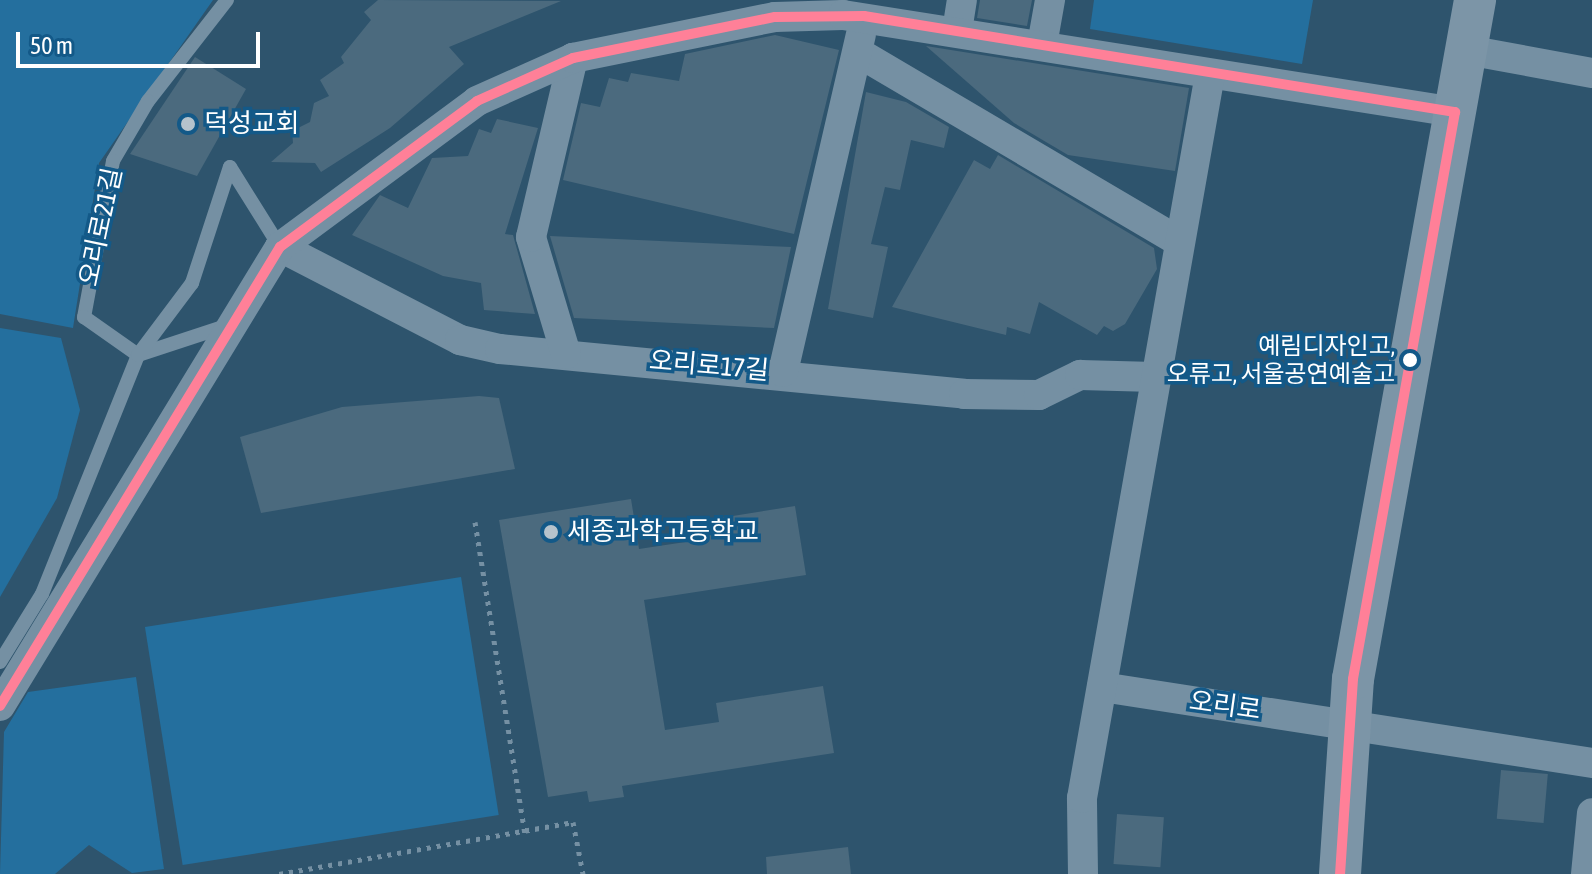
<!DOCTYPE html>
<html>
<head>
<meta charset="utf-8">
<style>
	body { margin:0 }
	#map { position:relative; width:1592px; height:874px; overflow:hidden; background:#2e546d; font-family:"Asap Condensed","Noto Sans KR",sans-serif }
	div>[style] { position:absolute }
	.green>* { inset:0; background:#246f9e; transform-origin:0 0 }
	.building>* { inset:0; background:#4b6a7e; transform-origin:0 0 }
	.path>* { height:5px; margin-top:-2.5px; transform-origin:0; background:repeating-linear-gradient(90deg,#7590a3 0 4px,transparent 0 10px) }
	.lane>* { height:14px; margin:-7px; padding:0 7px; transform-origin:7px; border-radius:7px; background:#7590a3 }
	.street>* { height:30px; margin:-15px; padding:0 15px; transform-origin:15px; border-radius:15px; background:#7590a3 }
	.secondary>* { height:42px; margin:-21px; padding:0 21px; transform-origin:21px; border-radius:21px; background:#7c95a7 }
	.bus-1>* { height:10px; margin:-5px; padding:0 5px; transform-origin:5px; border-radius:5px; background:#ff8098 }
	.dots>* { width:22px; height:22px; translate:-50% -50%; box-sizing:border-box; border:4px solid #135988; border-radius:50% }
	span { translate:-50% -50%; white-space:nowrap; text-align:center; line-height:1.15; -webkit-text-stroke:7px #135988; paint-order:stroke }
	.bus-label { font-size:24px; color:#fff }
	.right { translate:-100% -50%; text-align:right }
	.poi-label { font-size:26px; color:#fff }
	.left { translate:0 -50%; text-align:left }
	.street-label { font-size:26px; color:#fff }
	.scale { position:absolute; left:16px; top:32px; width:244px; height:36px; box-sizing:border-box; border:4px solid #fff; border-top:0; padding-left:10px; font-size:24px; line-height:28px; white-space:nowrap; color:#fff; -webkit-text-stroke:6px #135988; paint-order:stroke }
</style>
</head>
<body>
<div id="map">
	<div class="green">
		<div style="clip-path:polygon(0 0,213px 0,99px 163px,73px 328px,0 314px)"></div>
		<div style="clip-path:polygon(1094px 0,1313px 0,1302px 64px,1090px 29px)"></div>
		<div style="clip-path:polygon(0 328px,61px 338px,80px 410px,57px 498px,0 597px)"></div>
		<div style="left:461px;top:577px;width:241px;height:320px;rotate:81deg"></div>
		<div style="clip-path:polygon(136px 677px,164px 869px,132px 873px,89px 845px,55px 874px,0 874px,4px 732px,28px 692px)"></div>
	</div>
	<div class="building">
		<div style="clip-path:polygon(378px 0,561px 1px,449px 47px,464px 64px,390px 128px,321px 172px,315px 163px,271px 162px,293px 143px,292px 131px,310px 122px,314px 103px,329px 96px,320px 80px,344px 63px,341px 57px,371px 20px,364px 12px)"></div>
		<div style="clip-path:polygon(980px 0,1032px 0,1027px 26px,977px 18px)"></div>
		<div style="clip-path:polygon(775px 35px,839px 50px,794px 234px,563px 180px,581px 103px,600px 107px,609px 78px,628px 82px,631px 73px,679px 81px,685px 54px)"></div>
		<div style="clip-path:polygon(926px 46px,1189px 88px,1175px 171px,1068px 155px,1014px 123px)"></div>
		<div style="clip-path:polygon(195px 57px,246px 89px,197px 176px,130px 154px)"></div>
		<div style="clip-path:polygon(866px 92px,906px 102px,949px 127px,944px 148px,911px 140px,900px 190px,885px 187px,871px 244px,888px 247px,873px 318px,828px 309px)"></div>
		<div style="clip-path:polygon(497px 119px,538px 128px,505px 234px,513px 235px,535px 314px,484px 310px,481px 283px,443px 276px,352px 235px,380px 195px,408px 208px,432px 158px,468px 156px,479px 129px,491px 133px)"></div>
		<div style="clip-path:polygon(998px 155px,1154px 248px,1157px 269px,1125px 324px,1113px 331px,1104px 326px,1097px 335px,1039px 302px,1030px 334px,1007px 327px,1006px 335px,892px 307px,974px 160px,990px 169px)"></div>
		<div style="clip-path:polygon(550px 236px,791px 247px,774px 328px,574px 318px)"></div>
		<div style="clip-path:polygon(479px 396px,499px 398px,515px 469px,261px 513px,240px 437px,342px 407px)"></div>
		<div style="clip-path:polygon(631px 499px,639px 549px,692px 541px,689px 523px,795px 506px,806px 575px,644px 600px,665px 730px,719px 722px,716px 703px,823px 686px,834px 753px,622px 786px,624px 797px,589px 802px,587px 791px,548px 797px,499px 520px)"></div>
		<div style="left:1501px;top:770px;width:47px;height:49px;rotate:5deg"></div>
		<div style="left:1117px;top:814px;width:47px;height:50px;rotate:4deg"></div>
		<div style="clip-path:polygon(848px 847px,851px 874px,767px 874px,766px 857px)"></div>
	</div>
	<div class="path">
		<div style="left:475px;top:522px;width:315px;rotate:80.9deg"></div>
		<div style="left:279px;top:874px;width:299px;rotate:-10deg"></div>
		<div style="left:573px;top:822px;width:53px;rotate:79.1deg"></div>
	</div>
	<div class="lane">
		<div style="left:227px;top:0;width:128px;rotate:128deg"></div>
		<div style="left:148px;top:101px;width:69px;rotate:120.3deg"></div>
		<div style="left:113px;top:161px;width:159px;rotate:100.5deg"></div>
		<div style="left:84px;top:317px;width:66px;rotate:35.1deg"></div>
		<div style="left:138px;top:355px;width:96px;rotate:-18.2deg"></div>
		<div style="left:0;top:662px;width:80px;rotate:-58.3deg"></div>
		<div style="left:42px;top:594px;width:258px;rotate:-68.1deg"></div>
		<div style="left:138px;top:355px;width:90px;rotate:-53.1deg"></div>
		<div style="left:192px;top:283px;width:122px;rotate:-71.9deg"></div>
		<div style="left:230px;top:167px;width:94px;rotate:58deg"></div>
	</div>
	<div class="street">
		<div style="left:957px;top:31px;width:31px;rotate:-81deg"></div>
		<div style="left:1042px;top:45px;width:46px;rotate:-79.9deg"></div>
		<div style="left:1467px;top:50px;width:127px;rotate:10.4deg"></div>
		<div style="left:859px;top:53px;width:369px;rotate:30.5deg"></div>
		<div style="left:280px;top:247px;width:203px;rotate:27.3deg"></div>
		<div style="left:460px;top:340px;width:41px;rotate:12.7deg"></div>
		<div style="left:500px;top:349px;width:466px;rotate:5.5deg"></div>
		<div style="left:964px;top:394px;width:75px;rotate:0.8deg"></div>
		<div style="left:1039px;top:395px;width:46px;rotate:-26deg"></div>
		<div style="left:1080px;top:375px;width:75px;rotate:1.5deg"></div>
		<div style="left:566px;top:354px;width:122px;rotate:-106.7deg"></div>
		<div style="left:531px;top:237px;width:184px;rotate:-76.8deg"></div>
		<div style="left:783px;top:372px;width:346px;rotate:-77deg"></div>
		<div style="left:1102px;top:687px;width:496px;rotate:8.8deg"></div>
		<div style="left:0;top:706px;width:538px;rotate:-58.62deg"></div>
		<div style="left:280px;top:247px;width:245px;rotate:-36.5deg"></div>
		<div style="left:477px;top:101px;width:105px;rotate:-24.1deg"></div>
		<div style="left:573px;top:58px;width:206px;rotate:-11.5deg"></div>
		<div style="left:775px;top:17px;width:68px;rotate:-1.7deg"></div>
		<div style="left:843px;top:15px;width:620px;rotate:9.01deg"></div>
		<div style="left:1083px;top:874px;width:76px;rotate:-90.8deg"></div>
		<div style="left:1082px;top:798px;width:735px;rotate:-79.97deg"></div>
		<div style="left:1586px;top:874px;width:61px;rotate:-84.4deg"></div>
	</div>
	<div class="secondary">
		<div style="left:1340px;top:874px;width:195px;rotate:-86.2deg"></div>
		<div style="left:1353px;top:679px;width:690px;rotate:-79.81deg"></div>
	</div>
	<div class="bus-1">
		<div style="left:0;top:706px;width:538px;rotate:-58.62deg"></div>
		<div style="left:280px;top:247px;width:245px;rotate:-36.5deg"></div>
		<div style="left:477px;top:101px;width:105px;rotate:-24.1deg"></div>
		<div style="left:573px;top:58px;width:206px;rotate:-11.5deg"></div>
		<div style="left:775px;top:17px;width:89px;rotate:-0.6deg"></div>
		<div style="left:864px;top:16px;width:599px;rotate:9.23deg"></div>
		<div style="left:1455px;top:112px;width:576px;rotate:100.2deg"></div>
		<div style="left:1353px;top:679px;width:195px;rotate:93.8deg"></div>
	</div>
	<div class="dots">
		<div style="left:188px;top:124px;background:#b6c3cc"></div>
		<div style="left:1410px;top:360px;background:#fff"></div>
		<div style="left:551px;top:532px;background:#b6c3cc"></div>
	</div>
	<div class="bus-label">
		<span class="right" style="left:1395px;top:360px">예림디자인고,<br>오류고, 서울공연예술고</span>
	</div>
	<div class="poi-label">
		<span class="left" style="left:204px;top:124px">덕성교회</span>
		<span class="left" style="left:567px;top:532px">세종과학고등학교</span>
	</div>
	<div class="street-label">
		<span style="left:101px;top:227px;rotate:-78deg">오리로21길</span>
		<span style="left:709px;top:366px;rotate:5deg">오리로17길</span>
		<span style="left:1225px;top:706px;rotate:8deg">오리로</span>
	</div>
	<div class="scale">50 m</div>
</div>
</body>
</html>
